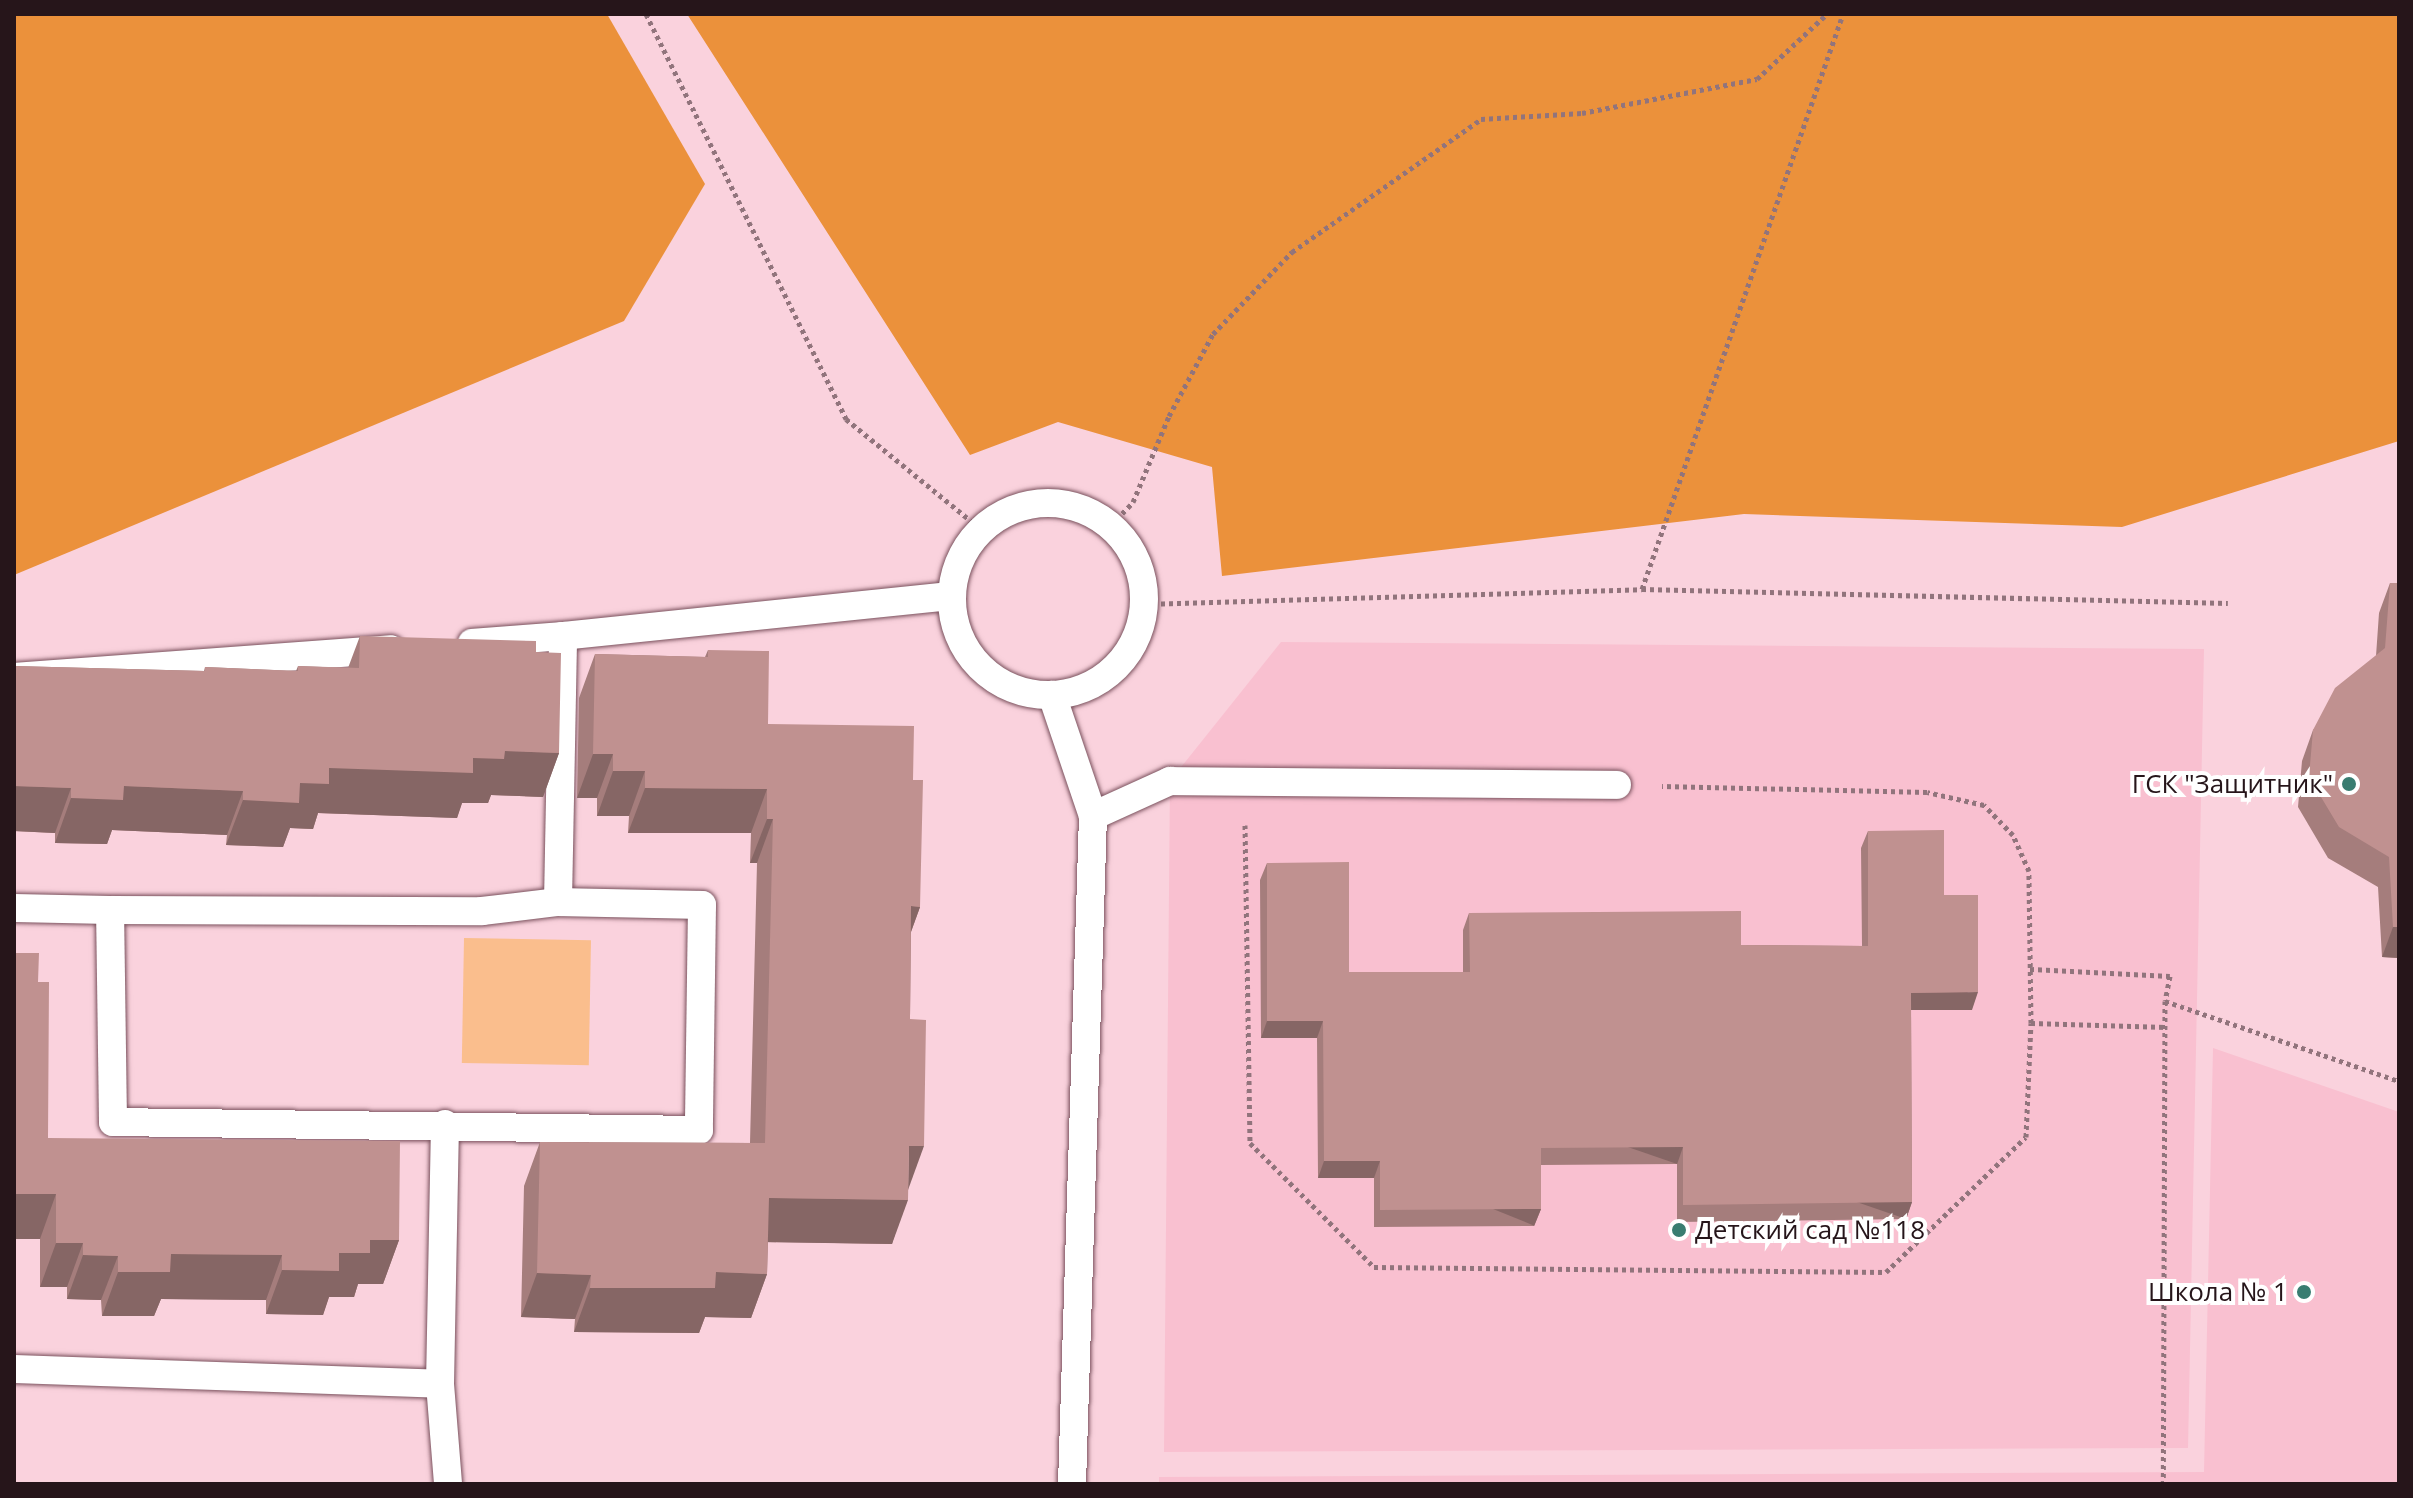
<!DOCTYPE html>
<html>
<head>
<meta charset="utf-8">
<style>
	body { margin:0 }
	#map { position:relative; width:2413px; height:1498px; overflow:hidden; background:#fad2dd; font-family:"Open Sans",sans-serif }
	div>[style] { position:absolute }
	.built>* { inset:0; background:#f9c0d0 }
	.green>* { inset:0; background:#fabe8d; transform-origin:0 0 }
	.forest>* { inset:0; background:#eb913b }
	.path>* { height:5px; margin-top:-2.5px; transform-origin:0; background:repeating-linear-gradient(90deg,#91747c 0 4px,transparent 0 8px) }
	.roads { filter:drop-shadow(0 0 2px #7a515d) drop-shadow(0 0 2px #7a515d) }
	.lane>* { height:28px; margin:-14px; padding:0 14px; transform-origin:14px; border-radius:14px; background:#fff }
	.lane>.ring { margin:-14px; padding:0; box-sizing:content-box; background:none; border:28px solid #fff; border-radius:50% }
	.wall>* { inset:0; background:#a57d7c }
	.shaded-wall>* { inset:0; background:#866665; transform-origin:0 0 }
	.building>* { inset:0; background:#c09190 }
	.dots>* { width:22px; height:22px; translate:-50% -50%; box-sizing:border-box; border:4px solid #fff; border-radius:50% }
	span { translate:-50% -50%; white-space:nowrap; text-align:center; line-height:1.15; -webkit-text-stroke:8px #fff; paint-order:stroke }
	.poi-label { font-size:26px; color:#26151a }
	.right { translate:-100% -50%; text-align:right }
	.left { translate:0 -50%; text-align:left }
	.frame { position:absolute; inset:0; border:16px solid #26151a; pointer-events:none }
</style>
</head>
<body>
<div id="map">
	<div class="built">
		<div style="clip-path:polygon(1281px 642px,2204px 649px,2188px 1448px,1164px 1452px,1170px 781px)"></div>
		<div style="clip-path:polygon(2213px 1048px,2399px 1112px,2399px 1484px,1159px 1484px,1159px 1477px,2204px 1472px)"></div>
	</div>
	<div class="green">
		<div style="left:464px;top:938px;width:127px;height:125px;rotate:1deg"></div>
	</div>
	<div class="forest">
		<div style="clip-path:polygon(14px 14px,607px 14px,705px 184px,624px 321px,14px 575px)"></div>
		<div style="clip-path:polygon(687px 14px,2399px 14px,2399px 441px,2122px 527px,1744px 514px,1222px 576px,1212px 467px,1058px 422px,970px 455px)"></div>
	</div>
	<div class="path">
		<div style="left:646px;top:14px;width:452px;rotate:63.7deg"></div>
		<div style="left:846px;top:419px;width:174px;rotate:39.2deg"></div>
		<div style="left:1111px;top:525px;width:32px;rotate:-46deg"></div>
		<div style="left:1133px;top:502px;width:93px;rotate:-67.3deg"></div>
		<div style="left:1169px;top:416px;width:93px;rotate:-61.8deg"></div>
		<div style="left:1213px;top:334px;width:114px;rotate:-46.1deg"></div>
		<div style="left:1292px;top:252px;width:231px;rotate:-35.1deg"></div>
		<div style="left:1481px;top:119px;width:101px;rotate:-3.4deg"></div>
		<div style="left:1582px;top:113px;width:178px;rotate:-11deg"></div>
		<div style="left:1757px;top:79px;width:96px;rotate:-42.9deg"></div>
		<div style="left:1642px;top:589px;width:609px;rotate:-70.73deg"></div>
		<div style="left:1145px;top:604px;width:497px;rotate:-1.7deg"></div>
		<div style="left:1642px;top:589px;width:586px;rotate:1.37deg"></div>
		<div style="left:1245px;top:825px;width:318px;rotate:89.1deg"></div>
		<div style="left:1250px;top:1143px;width:175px;rotate:45deg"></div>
		<div style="left:1374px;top:1267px;width:512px;rotate:0.56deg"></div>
		<div style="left:1886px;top:1272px;width:194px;rotate:-44deg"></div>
		<div style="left:2026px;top:1137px;width:114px;rotate:-87.5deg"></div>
		<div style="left:2031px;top:1023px;width:152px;rotate:-90.8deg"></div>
		<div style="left:2029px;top:871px;width:39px;rotate:-114deg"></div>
		<div style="left:2013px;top:835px;width:42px;rotate:-134deg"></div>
		<div style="left:1984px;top:805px;width:58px;rotate:-167.2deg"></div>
		<div style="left:1927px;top:792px;width:265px;rotate:-178.7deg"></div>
		<div style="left:2030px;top:969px;width:140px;rotate:2.9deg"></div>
		<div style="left:2170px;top:976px;width:25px;rotate:101deg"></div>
		<div style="left:2165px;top:1001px;width:483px;rotate:90.2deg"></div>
		<div style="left:2165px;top:1001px;width:247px;rotate:18.9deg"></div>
		<div style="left:2031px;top:1023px;width:135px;rotate:1.7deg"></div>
	</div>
	<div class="roads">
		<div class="lane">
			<div class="ring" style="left:952px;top:503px;width:164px;height:164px"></div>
			<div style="left:472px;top:643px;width:91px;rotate:-4.4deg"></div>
			<div style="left:14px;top:677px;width:378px;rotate:-4.2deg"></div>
			<div style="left:1052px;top:695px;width:128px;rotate:71.3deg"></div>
			<div style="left:1093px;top:816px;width:668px;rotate:91.8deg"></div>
			<div style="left:1093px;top:816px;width:85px;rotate:-24.4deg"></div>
			<div style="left:1170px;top:781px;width:447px;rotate:0.5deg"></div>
			<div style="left:558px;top:902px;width:144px;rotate:1.2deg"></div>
			<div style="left:702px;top:905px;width:225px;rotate:90.8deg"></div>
			<div style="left:699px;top:1130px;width:586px;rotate:-179.22deg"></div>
			<div style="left:113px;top:1122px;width:212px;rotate:-90.8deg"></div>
			<div style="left:110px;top:910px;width:372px;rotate:0.2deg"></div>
			<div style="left:482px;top:911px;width:77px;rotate:-6.8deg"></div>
			<div style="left:558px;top:902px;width:266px;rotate:-88.9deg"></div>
			<div style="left:563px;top:636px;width:390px;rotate:-5.9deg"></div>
			<div style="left:14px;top:908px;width:96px;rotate:1.2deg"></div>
			<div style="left:445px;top:1124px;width:260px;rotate:91.1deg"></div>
			<div style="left:440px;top:1384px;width:100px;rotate:85.4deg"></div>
			<div style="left:14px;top:1369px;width:426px;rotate:2deg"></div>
		</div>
	</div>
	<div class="wall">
		<div style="clip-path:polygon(2390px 583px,2399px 958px,2382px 957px,2378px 887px,2328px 858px,2298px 807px,2302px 761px,2313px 730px,2376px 656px,2379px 613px)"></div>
		<div style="clip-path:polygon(360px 636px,536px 652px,559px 753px,543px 797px,491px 795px,488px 803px,462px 803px,457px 818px,318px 813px,313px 829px,290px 828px,283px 847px,226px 845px,227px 835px,112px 830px,107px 844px,55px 843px,55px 833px,14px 831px,14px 666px,204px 671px,205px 667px,296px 671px,298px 666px,348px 668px)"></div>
		<div style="clip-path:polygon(708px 650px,768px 724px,913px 780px,920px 907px,911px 932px,908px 1190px,892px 1244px,768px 1242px,767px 1274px,751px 1318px,705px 1317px,699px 1333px,574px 1332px,575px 1319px,521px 1317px,524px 1186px,540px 1142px,750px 1143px,757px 863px,750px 863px,751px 833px,628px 833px,629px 816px,597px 816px,597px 798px,577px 798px,579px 698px,595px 654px,705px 657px)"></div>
		<div style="clip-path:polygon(1868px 831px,1944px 895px,1972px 1010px,1911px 1010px,1912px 1202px,1906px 1219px,1677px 1222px,1677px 1164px,1541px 1165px,1541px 1209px,1534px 1226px,1374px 1227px,1374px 1178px,1318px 1178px,1317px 1038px,1261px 1038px,1260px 880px,1267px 863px,1349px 972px,1463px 972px,1463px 930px,1469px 913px,1741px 945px,1862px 946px,1861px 848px)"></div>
		<div style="clip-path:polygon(14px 953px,38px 982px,48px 1138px,399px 1240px,383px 1284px,358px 1284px,354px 1297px,329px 1297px,323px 1315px,266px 1314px,266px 1300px,161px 1299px,154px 1316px,102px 1316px,101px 1300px,67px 1299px,67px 1287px,40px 1287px,40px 1239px,14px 1239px)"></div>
	</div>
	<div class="shaded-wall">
		<div style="clip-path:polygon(505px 751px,559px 753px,543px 797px,491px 795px,488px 803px,462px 803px,457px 818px,318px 813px,313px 829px,290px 828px,283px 847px,226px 845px,243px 800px,300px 783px,329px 768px,473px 758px)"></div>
		<div style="clip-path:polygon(593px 754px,613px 754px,597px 798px,577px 798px)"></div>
		<div style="clip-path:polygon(613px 771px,645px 771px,629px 816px,597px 816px)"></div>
		<div style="clip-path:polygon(14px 786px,71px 788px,55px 833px,14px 831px)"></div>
		<div style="clip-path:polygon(124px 786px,243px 791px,227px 835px,112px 830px,107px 844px,55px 843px,71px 798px)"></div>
		<div style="clip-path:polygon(645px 788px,767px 789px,751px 833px,628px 833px)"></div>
		<div style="clip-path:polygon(767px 819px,773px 819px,757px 863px,750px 863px)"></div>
		<div style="clip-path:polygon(911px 906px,920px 907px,904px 951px)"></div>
		<div style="clip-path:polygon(2393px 927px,2399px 927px,2399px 958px,2382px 957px)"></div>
		<div style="clip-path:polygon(1978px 992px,1972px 1010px,1905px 1010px,1911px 993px)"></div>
		<div style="clip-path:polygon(1267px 1021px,1323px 1021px,1317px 1038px,1261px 1038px)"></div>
		<div style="clip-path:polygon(909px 1146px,924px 1146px,908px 1190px)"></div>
		<div style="left:1683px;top:1147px;width:18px;height:142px;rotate:109deg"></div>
		<div style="clip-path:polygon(1324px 1161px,1380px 1161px,1374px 1178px,1318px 1178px)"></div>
		<div style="clip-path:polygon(14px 1194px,56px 1194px,40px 1239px,14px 1239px)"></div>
		<div style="clip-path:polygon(769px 1198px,908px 1200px,892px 1244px,753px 1242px)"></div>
		<div style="left:1912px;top:1202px;width:18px;height:229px;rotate:109deg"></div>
		<div style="left:1541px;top:1209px;width:18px;height:161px;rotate:112deg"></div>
		<div style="clip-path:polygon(370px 1240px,399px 1240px,383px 1284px,358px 1284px,354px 1297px,329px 1297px,323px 1315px,266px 1314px,282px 1270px,339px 1253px)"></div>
		<div style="clip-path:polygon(56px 1243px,83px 1243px,67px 1287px,40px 1287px)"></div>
		<div style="clip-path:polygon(171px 1254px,282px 1255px,266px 1300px,161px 1299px,154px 1316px,102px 1316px,118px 1272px)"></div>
		<div style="clip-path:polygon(83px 1255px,118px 1256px,101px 1300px,67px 1299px)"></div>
		<div style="clip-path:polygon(716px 1272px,767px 1274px,751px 1318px,705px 1317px,699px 1333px,574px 1332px,590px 1288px)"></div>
		<div style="clip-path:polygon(537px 1273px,591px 1275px,575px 1319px,521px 1317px)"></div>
	</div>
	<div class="building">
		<div style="clip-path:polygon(2390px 583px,2399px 583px,2399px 927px,2393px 927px,2389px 857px,2339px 827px,2309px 777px,2313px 730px,2335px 688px,2385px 648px)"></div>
		<div style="clip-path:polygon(360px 636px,536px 641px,536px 652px,561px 653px,559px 753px,505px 751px,504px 759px,473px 758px,473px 773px,329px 768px,329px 784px,300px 783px,299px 803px,243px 800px,243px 791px,124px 786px,123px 800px,71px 798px,71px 788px,14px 786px,14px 666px,205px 671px,205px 667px,298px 671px,298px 666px,359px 668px)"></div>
		<div style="clip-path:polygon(708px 650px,769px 651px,768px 724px,914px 726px,913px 780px,923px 780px,920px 907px,911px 906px,910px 1019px,926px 1020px,924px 1146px,909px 1146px,908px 1200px,769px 1198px,767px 1274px,716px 1272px,715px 1288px,590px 1288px,591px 1275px,537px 1273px,540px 1142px,765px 1143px,773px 819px,767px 819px,767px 789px,645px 788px,645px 771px,613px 771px,613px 754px,593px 754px,595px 654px,708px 657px)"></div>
		<div style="clip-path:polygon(1944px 830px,1944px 895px,1978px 895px,1978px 992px,1911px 993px,1912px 1202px,1683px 1205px,1683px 1147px,1541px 1148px,1541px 1209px,1380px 1210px,1380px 1161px,1324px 1161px,1323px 1021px,1267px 1021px,1267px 863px,1349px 862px,1349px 972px,1470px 972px,1469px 913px,1741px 911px,1741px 945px,1868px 946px,1868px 831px)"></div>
		<div style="clip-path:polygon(14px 953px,39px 953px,38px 982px,49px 982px,48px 1138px,400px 1141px,399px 1240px,370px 1240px,370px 1253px,339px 1253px,339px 1271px,282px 1270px,282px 1255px,171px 1254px,170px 1272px,118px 1272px,118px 1256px,83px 1255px,83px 1243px,56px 1243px,56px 1194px,14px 1194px)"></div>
	</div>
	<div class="dots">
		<div style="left:2349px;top:784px;background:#397d71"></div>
		<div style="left:1679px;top:1230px;background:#397d71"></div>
		<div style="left:2304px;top:1292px;background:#397d71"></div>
	</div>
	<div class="poi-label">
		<span class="right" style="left:2333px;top:784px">ГСК "Защитник"</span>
		<span class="left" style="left:1695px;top:1230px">Детский сад №118</span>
		<span class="right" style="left:2288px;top:1292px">Школа № 1</span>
	</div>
	<div class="frame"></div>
</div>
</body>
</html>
